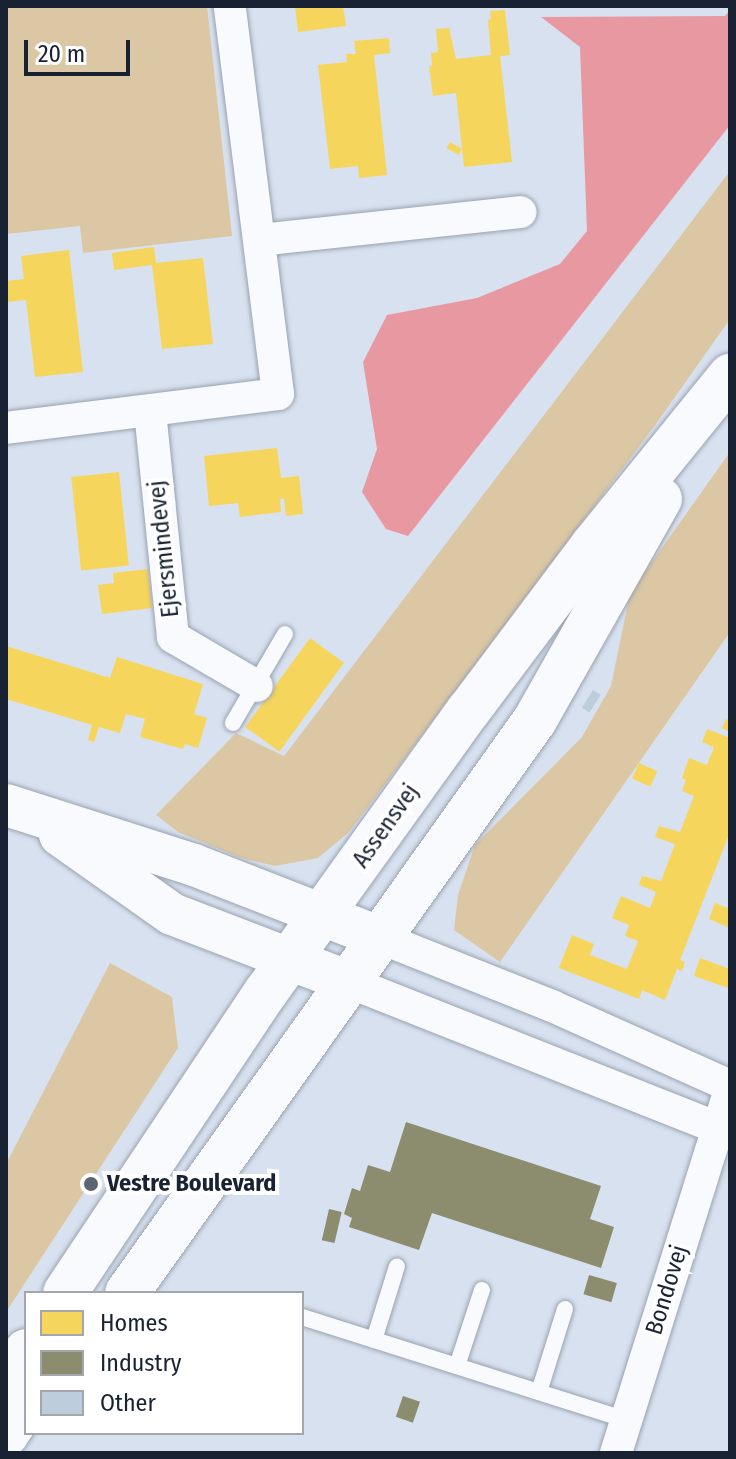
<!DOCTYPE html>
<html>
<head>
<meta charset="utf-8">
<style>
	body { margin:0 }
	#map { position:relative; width:736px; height:1459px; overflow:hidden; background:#d8e1ef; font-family:"Fira Sans Condensed",sans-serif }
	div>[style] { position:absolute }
	.green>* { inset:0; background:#dbc7a3 }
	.water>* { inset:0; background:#e898a0 }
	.homes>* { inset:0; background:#f6d55c; transform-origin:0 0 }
	.industry>* { inset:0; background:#8c8c6e; transform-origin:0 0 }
	.building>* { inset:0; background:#bdcddb; transform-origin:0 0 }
	.roads { filter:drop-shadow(0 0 2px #99a2b0) drop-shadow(0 0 2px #99a2b0) }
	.service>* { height:16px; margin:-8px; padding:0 8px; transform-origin:8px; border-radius:8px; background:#f9fafd }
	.minor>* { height:32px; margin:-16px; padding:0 16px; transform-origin:16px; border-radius:16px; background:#f9fafd }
	.tertiary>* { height:42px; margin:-21px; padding:0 21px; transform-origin:21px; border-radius:21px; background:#f9fafd }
	.secondary>* { height:44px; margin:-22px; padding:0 22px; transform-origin:22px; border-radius:22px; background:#f9fafd }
	.dots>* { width:22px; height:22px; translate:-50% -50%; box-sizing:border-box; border:4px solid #fff; border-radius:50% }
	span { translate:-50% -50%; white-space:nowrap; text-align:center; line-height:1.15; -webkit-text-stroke:8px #fff; paint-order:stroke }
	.street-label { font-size:24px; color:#182232 }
	.poi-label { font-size:24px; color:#182232; font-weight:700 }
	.left { translate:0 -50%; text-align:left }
	.frame { position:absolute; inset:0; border:8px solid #182232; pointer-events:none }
	.legend { position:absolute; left:24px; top:1291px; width:280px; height:144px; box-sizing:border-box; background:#fff; border:2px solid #a3a7ad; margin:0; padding:10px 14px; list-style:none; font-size:24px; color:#182232 }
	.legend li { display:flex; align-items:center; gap:16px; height:40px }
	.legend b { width:40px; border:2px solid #a3a7ad }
	.scale { position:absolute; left:24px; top:40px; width:106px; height:36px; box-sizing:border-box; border:4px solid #182232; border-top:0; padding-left:10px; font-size:24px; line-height:28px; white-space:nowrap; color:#182232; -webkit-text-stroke:6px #fff; paint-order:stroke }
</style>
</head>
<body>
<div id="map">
	<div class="green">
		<div style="clip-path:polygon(6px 6px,207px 6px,232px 236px,83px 253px,80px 226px,6px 234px)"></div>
		<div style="clip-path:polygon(730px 171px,730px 319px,656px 424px,349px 832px,318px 858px,275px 866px,241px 858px,178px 832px,156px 815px,236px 733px,284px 756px)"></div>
		<div style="clip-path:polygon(730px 452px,730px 632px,500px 962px,454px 930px,458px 895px,475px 845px,582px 737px,611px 686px,630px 593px)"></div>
		<div style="clip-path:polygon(110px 963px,172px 997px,178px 1048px,6px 1312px,6px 1164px)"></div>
	</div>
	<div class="water">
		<div style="clip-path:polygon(730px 10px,730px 125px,408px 536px,386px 529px,362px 492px,377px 449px,363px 362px,387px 315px,477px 298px,560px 264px,587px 231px,580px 47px,541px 17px,725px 16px)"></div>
	</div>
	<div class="homes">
		<div style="clip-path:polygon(295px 6px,343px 6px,346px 26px,298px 32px)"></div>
		<div style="clip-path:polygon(505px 10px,510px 55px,500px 56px,512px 162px,464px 167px,456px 93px,433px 96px,429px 66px,432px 66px,431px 53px,438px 52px,436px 29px,449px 28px,456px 59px,491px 55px,488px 20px,491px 19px,490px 11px)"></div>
		<div style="clip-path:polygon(389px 38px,390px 53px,374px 55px,387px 175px,359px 178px,358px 166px,330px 169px,318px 65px,347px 62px,346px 54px,356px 54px,354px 41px)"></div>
		<div style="left:450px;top:142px;width:14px;height:7px;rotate:30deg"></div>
		<div style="clip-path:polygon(154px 247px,156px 263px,203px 258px,213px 344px,162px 349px,152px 265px,114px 270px,112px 253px)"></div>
		<div style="clip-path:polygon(69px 250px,83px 372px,35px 377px,26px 300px,6px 302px,6px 281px,24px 279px,21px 256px)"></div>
		<div style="clip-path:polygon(277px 448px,281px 478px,299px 476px,303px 514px,286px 516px,284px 498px,280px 499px,281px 512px,240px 517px,238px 503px,209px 506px,204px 456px)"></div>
		<div style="left:119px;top:472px;width:94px;height:48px;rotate:84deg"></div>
		<div style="clip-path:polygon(148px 569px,152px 608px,102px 614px,98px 585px,114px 583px,113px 573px)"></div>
		<div style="left:310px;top:638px;width:42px;height:110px;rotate:36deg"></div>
		<div style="clip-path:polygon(6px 646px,110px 678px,117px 657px,203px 684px,194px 714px,207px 718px,198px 748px,185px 744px,183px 749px,140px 737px,145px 719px,126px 714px,120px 733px,99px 727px,94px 742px,88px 740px,92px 725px,6px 699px)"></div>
		<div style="clip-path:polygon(726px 719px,730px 721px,730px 732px,722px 728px)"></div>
		<div style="clip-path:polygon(707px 729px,730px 738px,730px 832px,680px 960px,685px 962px,682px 971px,677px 969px,665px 1000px,642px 990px,639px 999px,559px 968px,572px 935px,594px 944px,590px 955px,627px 969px,638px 941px,625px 936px,629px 925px,612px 918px,621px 896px,650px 908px,656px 892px,639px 885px,642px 876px,661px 881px,675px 844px,655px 837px,659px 826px,680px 832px,694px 796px,682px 791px,686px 780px,682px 778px,689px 758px,707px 765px,714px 747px,702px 742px)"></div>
		<div style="left:639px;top:763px;width:20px;height:17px;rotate:24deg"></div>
		<div style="clip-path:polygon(715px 903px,730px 909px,730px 928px,709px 919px)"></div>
		<div style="clip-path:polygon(700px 958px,730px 969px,728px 988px,694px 976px)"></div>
	</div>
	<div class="industry">
		<div style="clip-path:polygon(406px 1122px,601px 1186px,590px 1219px,614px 1227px,601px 1268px,432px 1213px,419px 1250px,349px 1227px,352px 1218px,344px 1214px,352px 1188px,360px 1191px,368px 1165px,390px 1172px)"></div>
		<div style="left:329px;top:1209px;width:13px;height:32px;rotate:13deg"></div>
		<div style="left:589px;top:1275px;width:29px;height:20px;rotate:16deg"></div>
		<div style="left:403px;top:1396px;width:18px;height:22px;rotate:19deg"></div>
	</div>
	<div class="building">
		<div style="left:593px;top:690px;width:9px;height:21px;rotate:32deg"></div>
	</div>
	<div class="roads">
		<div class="service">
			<div style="left:233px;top:723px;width:103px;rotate:-59.7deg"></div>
			<div style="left:302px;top:1317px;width:341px;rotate:17.6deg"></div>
			<div style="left:374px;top:1340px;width:77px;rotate:-72.7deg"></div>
			<div style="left:457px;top:1366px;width:80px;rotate:-71.8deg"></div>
			<div style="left:539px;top:1392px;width:87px;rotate:-72.6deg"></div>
		</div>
		<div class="minor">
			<div style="left:260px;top:240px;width:262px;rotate:-6.1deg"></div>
			<div style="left:150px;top:411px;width:227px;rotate:84.2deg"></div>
			<div style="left:173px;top:637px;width:97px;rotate:30.3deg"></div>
			<div style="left:6px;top:428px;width:274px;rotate:-7.1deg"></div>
			<div style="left:278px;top:394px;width:391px;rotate:-97.1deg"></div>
			<div style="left:381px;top:938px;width:184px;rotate:21.7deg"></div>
			<div style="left:552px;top:1006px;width:195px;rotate:24.2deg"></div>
			<div style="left:349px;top:982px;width:410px;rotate:21.6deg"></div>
			<div style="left:616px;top:1453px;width:381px;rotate:-72.6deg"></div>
		</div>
		<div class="tertiary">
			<div style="left:6px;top:805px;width:197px;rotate:17.7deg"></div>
			<div style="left:194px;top:865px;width:201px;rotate:21.3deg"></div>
			<div style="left:60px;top:835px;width:137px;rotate:35.2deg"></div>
			<div style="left:172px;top:914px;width:190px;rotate:21deg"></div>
		</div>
		<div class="secondary">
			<div style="left:65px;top:1293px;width:362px;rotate:-56.3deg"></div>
			<div style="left:266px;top:992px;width:347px;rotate:-54.3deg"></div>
			<div style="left:469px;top:710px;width:206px;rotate:-53.1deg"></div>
			<div style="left:593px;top:545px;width:218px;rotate:-51deg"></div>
			<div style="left:127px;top:1293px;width:703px;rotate:-54.55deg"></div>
			<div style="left:535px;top:720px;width:254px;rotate:-60.5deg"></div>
			<div style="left:6px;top:1381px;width:36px;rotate:-56deg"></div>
			<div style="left:6px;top:1435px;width:37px;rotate:-57deg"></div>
		</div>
	</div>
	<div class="dots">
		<div style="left:91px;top:1184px;background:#5b6574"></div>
	</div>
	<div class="street-label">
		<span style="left:164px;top:549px;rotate:-96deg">Ejersmindevej</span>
		<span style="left:386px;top:826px;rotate:-55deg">Assensvej</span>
		<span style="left:667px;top:1290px;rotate:-73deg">Bondovej</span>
	</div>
	<div class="poi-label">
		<span class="left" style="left:107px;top:1184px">Vestre Boulevard</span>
	</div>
	<div class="frame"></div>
	<ul class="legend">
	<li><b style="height:22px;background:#f6d55c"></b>Homes</li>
	<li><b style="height:22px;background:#8c8c6e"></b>Industry</li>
	<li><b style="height:22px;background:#bdcddb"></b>Other</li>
	</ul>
	<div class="scale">20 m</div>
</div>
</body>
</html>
